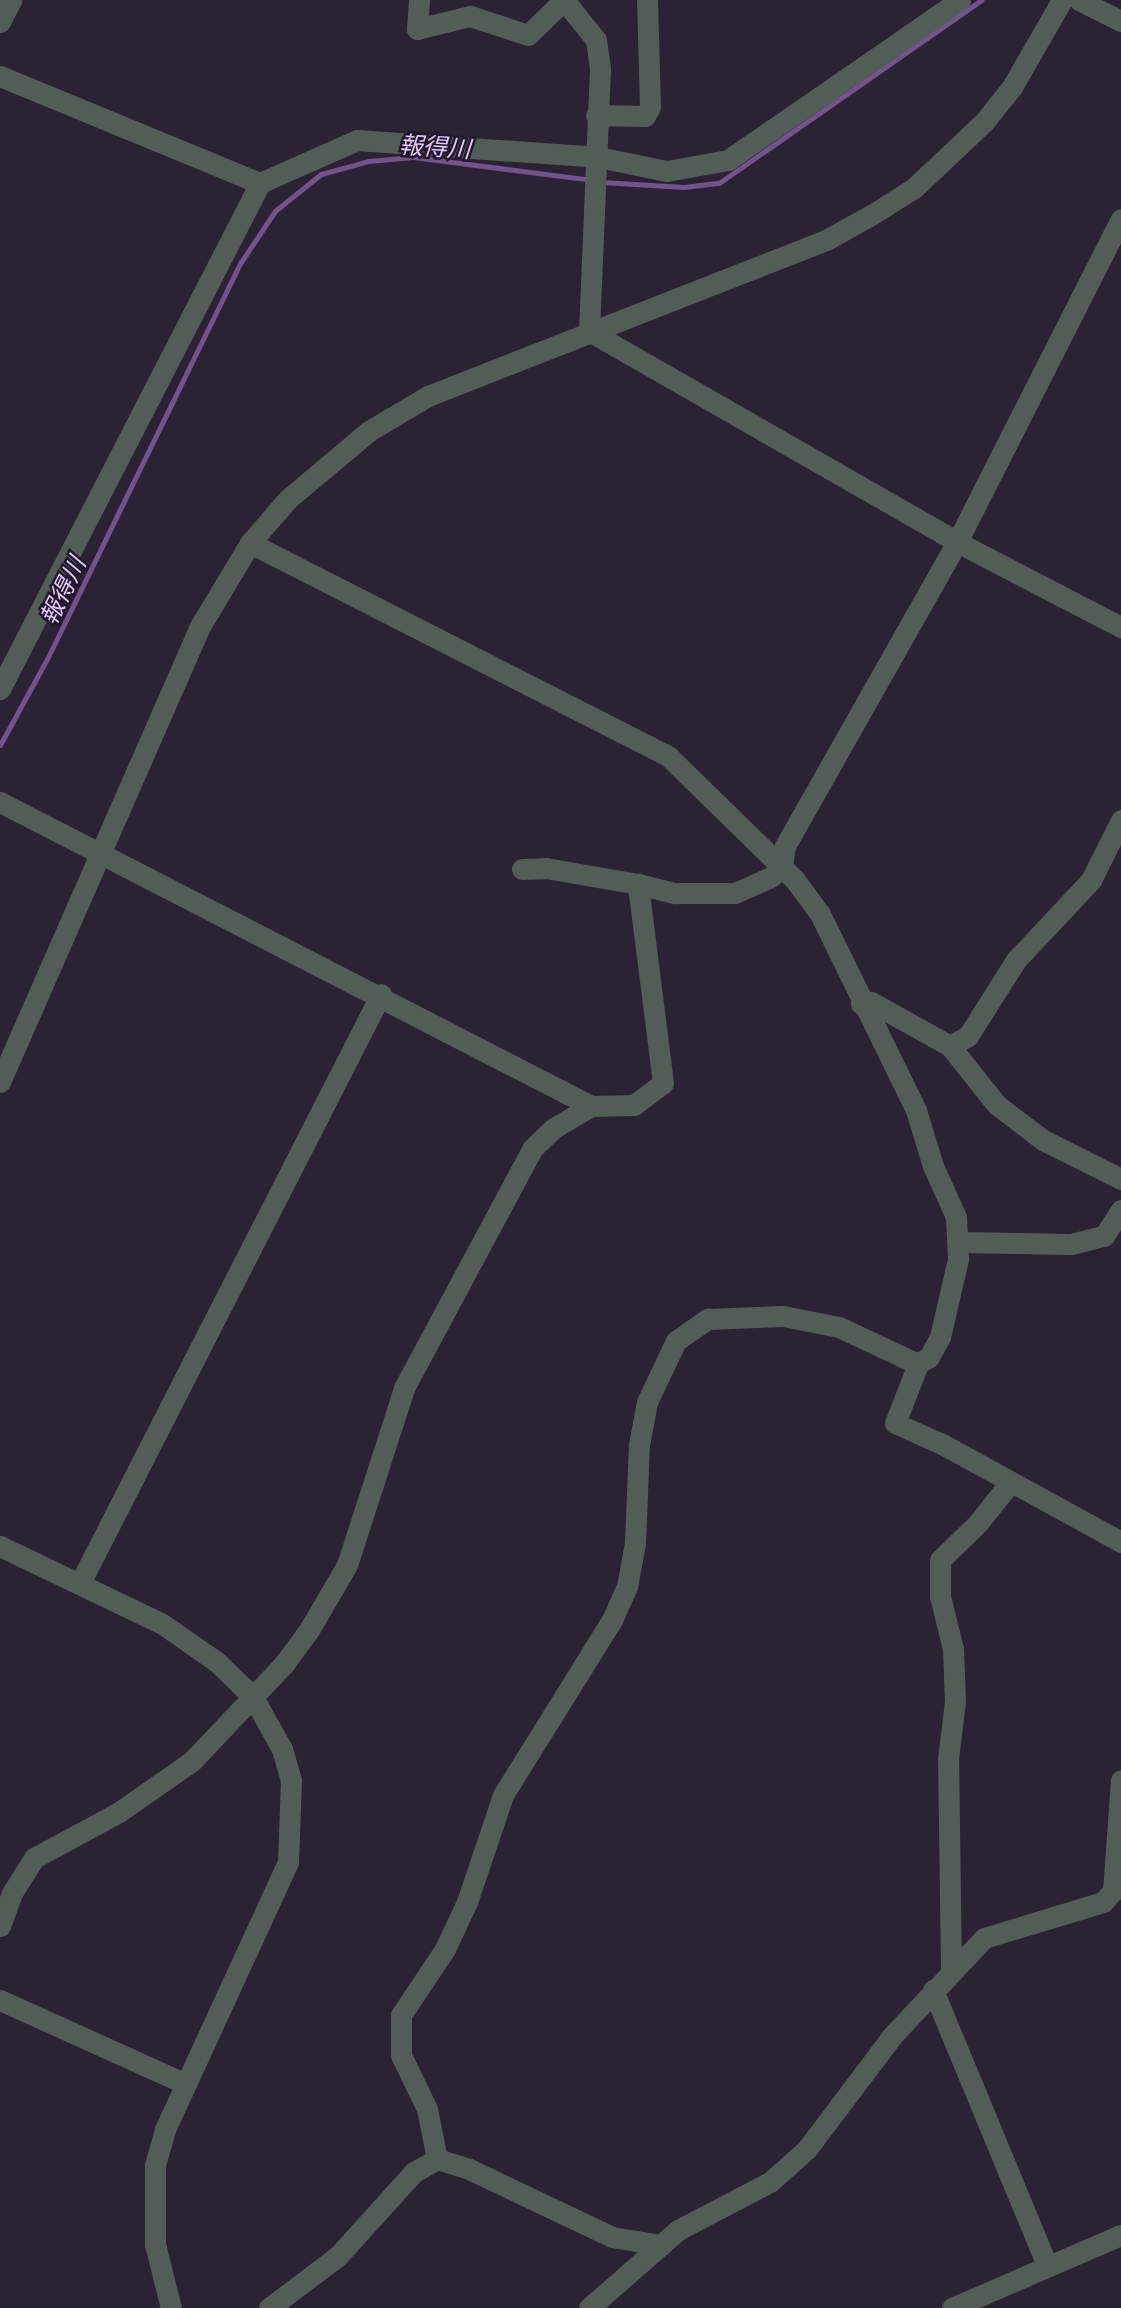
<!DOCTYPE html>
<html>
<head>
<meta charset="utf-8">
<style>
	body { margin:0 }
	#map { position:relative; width:1121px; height:2308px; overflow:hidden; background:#2b2233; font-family:Georgia,"Noto Sans JP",serif }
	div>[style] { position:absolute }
	.stream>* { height:5px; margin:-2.5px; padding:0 2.5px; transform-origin:2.5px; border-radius:2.5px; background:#73528e }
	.minor>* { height:21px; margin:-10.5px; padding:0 10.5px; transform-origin:10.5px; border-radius:10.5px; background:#535d58 }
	span { translate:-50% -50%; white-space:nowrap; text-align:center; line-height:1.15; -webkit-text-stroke:5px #211829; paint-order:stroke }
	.water-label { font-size:24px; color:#e2c6fc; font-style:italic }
</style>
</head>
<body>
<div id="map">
	<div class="stream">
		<div style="left:601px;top:182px;width:83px;rotate:3.4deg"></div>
		<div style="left:684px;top:187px;width:35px;rotate:-7deg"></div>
		<div style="left:719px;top:183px;width:320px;rotate:-34.9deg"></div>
		<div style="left:0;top:745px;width:102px;rotate:-61.4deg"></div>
		<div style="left:49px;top:655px;width:437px;rotate:-64deg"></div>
		<div style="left:241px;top:262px;width:61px;rotate:-56.3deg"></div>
		<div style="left:275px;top:211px;width:59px;rotate:-38.8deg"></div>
		<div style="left:321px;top:174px;width:50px;rotate:-15.2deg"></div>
		<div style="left:369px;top:161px;width:44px;rotate:-5.2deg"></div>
		<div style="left:413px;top:157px;width:180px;rotate:7.3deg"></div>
	</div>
	<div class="minor">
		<div style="left:419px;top:0;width:29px;rotate:94deg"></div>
		<div style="left:417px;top:29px;width:55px;rotate:-13.8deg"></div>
		<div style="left:470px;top:16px;width:61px;rotate:18.1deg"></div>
		<div style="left:528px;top:35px;width:50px;rotate:-44.2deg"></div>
		<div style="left:564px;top:0;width:51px;rotate:51.3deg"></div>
		<div style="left:596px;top:40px;width:29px;rotate:82deg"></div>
		<div style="left:600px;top:69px;width:262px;rotate:92.4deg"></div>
		<div style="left:1079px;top:0;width:47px;rotate:26.6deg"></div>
		<div style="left:0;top:22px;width:25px;rotate:-63deg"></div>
		<div style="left:0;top:76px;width:281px;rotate:22.4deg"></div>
		<div style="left:596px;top:115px;width:49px;rotate:1.2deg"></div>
		<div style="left:645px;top:116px;width:10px;rotate:-61deg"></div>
		<div style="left:650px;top:107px;width:107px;rotate:-91.6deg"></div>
		<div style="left:589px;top:331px;width:424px;rotate:29.8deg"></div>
		<div style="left:957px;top:542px;width:185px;rotate:27.4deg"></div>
		<div style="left:250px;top:543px;width:469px;rotate:27deg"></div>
		<div style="left:668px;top:756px;width:177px;rotate:44.3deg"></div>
		<div style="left:795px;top:880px;width:42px;rotate:53.7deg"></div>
		<div style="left:820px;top:914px;width:218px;rotate:63.9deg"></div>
		<div style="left:916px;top:1110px;width:59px;rotate:73.1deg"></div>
		<div style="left:933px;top:1166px;width:56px;rotate:65.7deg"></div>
		<div style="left:956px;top:1217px;width:42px;rotate:87.3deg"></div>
		<div style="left:958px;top:1259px;width:80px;rotate:103deg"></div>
		<div style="left:940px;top:1337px;width:23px;rotate:119deg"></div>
		<div style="left:929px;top:1357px;width:13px;rotate:148deg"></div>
		<div style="left:918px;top:1364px;width:63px;rotate:111.3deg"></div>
		<div style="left:895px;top:1423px;width:54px;rotate:24.2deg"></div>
		<div style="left:944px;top:1445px;width:202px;rotate:28.7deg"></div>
		<div style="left:0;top:689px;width:569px;rotate:-62.8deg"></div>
		<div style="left:260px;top:183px;width:106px;rotate:-23.9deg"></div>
		<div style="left:357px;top:140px;width:242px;rotate:4deg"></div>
		<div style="left:598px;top:157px;width:70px;rotate:11.5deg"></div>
		<div style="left:667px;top:171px;width:62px;rotate:-10.2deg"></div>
		<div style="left:728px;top:160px;width:282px;rotate:-34.6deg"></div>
		<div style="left:0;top:802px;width:665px;rotate:27.22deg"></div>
		<div style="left:522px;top:869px;width:24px;rotate:-2deg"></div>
		<div style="left:546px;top:868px;width:93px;rotate:9.9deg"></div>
		<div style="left:861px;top:1004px;width:10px;rotate:-11deg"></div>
		<div style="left:871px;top:1002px;width:90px;rotate:29.1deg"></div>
		<div style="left:950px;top:1046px;width:75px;rotate:51.5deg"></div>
		<div style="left:997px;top:1105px;width:58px;rotate:37.3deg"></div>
		<div style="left:1043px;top:1140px;width:87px;rotate:26.6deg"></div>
		<div style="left:950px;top:1046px;width:21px;rotate:-29deg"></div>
		<div style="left:968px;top:1036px;width:90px;rotate:-57.7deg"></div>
		<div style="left:1016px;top:960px;width:110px;rotate:-46.8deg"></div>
		<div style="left:1091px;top:880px;width:67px;rotate:-63.4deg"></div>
		<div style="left:0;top:1082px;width:496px;rotate:-66.3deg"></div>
		<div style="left:199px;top:628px;width:99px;rotate:-59deg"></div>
		<div style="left:250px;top:543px;width:58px;rotate:-49.2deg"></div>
		<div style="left:288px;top:499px;width:106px;rotate:-40deg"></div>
		<div style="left:369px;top:431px;width:69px;rotate:-30.7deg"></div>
		<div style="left:428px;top:396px;width:430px;rotate:-21.4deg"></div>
		<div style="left:828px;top:239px;width:51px;rotate:-29.1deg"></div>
		<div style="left:873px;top:214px;width:49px;rotate:-32.4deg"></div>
		<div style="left:914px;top:188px;width:96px;rotate:-43.3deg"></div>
		<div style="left:984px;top:122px;width:45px;rotate:-51.3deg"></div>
		<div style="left:1012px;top:87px;width:100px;rotate:-60.1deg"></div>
		<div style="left:958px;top:1242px;width:113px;rotate:1deg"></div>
		<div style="left:1071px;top:1244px;width:34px;rotate:-14deg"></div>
		<div style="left:1104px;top:1236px;width:31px;rotate:-57deg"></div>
		<div style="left:0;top:1546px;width:178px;rotate:25.6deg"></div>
		<div style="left:161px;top:1623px;width:68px;rotate:34.9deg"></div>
		<div style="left:217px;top:1662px;width:50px;rotate:44.2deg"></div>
		<div style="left:253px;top:1697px;width:60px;rotate:60.9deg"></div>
		<div style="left:282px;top:1749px;width:32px;rotate:74deg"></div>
		<div style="left:291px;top:1780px;width:82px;rotate:92.1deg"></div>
		<div style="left:288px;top:1862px;width:295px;rotate:114.7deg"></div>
		<div style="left:165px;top:2130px;width:36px;rotate:106deg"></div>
		<div style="left:155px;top:2165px;width:79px;rotate:90deg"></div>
		<div style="left:155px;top:2244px;width:66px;rotate:76deg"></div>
		<div style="left:81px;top:1581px;width:659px;rotate:-62.93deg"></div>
		<div style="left:0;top:1926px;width:35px;rotate:-70deg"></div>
		<div style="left:12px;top:1893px;width:41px;rotate:-57.8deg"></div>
		<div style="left:34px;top:1858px;width:97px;rotate:-28.4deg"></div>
		<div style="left:119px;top:1812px;width:89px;rotate:-34.9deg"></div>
		<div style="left:192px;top:1761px;width:134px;rotate:-46.5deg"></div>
		<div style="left:284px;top:1664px;width:42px;rotate:-53.7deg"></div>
		<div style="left:309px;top:1630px;width:75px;rotate:-59.7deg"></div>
		<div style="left:347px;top:1565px;width:186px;rotate:-72.1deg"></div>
		<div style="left:404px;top:1388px;width:271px;rotate:-61.8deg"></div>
		<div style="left:532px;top:1149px;width:30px;rotate:-44deg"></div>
		<div style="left:554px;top:1128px;width:43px;rotate:-30.7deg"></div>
		<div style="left:591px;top:1106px;width:43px;rotate:-1.3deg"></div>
		<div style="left:634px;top:1105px;width:36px;rotate:-37deg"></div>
		<div style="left:663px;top:1083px;width:201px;rotate:-97.2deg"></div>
		<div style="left:638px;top:884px;width:38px;rotate:14deg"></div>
		<div style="left:675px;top:893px;width:60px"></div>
		<div style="left:735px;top:893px;width:39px;rotate:-24deg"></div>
		<div style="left:771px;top:877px;width:15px;rotate:-42deg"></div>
		<div style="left:782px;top:867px;width:21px;rotate:-82deg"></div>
		<div style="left:785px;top:846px;width:349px;rotate:-60.5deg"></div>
		<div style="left:957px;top:542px;width:362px;rotate:-63.1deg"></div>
		<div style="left:951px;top:1968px;width:209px;rotate:-90.8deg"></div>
		<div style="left:948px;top:1759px;width:58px;rotate:-83.1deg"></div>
		<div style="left:955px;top:1701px;width:52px;rotate:-92.2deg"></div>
		<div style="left:953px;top:1649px;width:55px;rotate:-103.8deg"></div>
		<div style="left:940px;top:1596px;width:36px;rotate:-90deg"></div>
		<div style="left:940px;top:1560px;width:53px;rotate:-44.2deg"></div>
		<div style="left:978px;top:1523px;width:50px;rotate:-51.5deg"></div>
		<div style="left:933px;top:1990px;width:298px;rotate:67.5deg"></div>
		<div style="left:0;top:2000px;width:204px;rotate:24.3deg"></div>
		<div style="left:437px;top:2159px;width:51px;rotate:-101.3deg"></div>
		<div style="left:427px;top:2109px;width:60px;rotate:-115.7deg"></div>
		<div style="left:401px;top:2055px;width:40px;rotate:-90deg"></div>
		<div style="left:401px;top:2015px;width:79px;rotate:-56.3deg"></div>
		<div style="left:445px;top:1949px;width:52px;rotate:-64.9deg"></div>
		<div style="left:467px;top:1902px;width:113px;rotate:-71.4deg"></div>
		<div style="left:503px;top:1795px;width:206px;rotate:-58.1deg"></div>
		<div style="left:612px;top:1620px;width:36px;rotate:-66deg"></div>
		<div style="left:627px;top:1587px;width:45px;rotate:-79.7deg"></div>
		<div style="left:635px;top:1543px;width:98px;rotate:-87.7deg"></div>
		<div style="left:639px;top:1445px;width:44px;rotate:-79.5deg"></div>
		<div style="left:647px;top:1402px;width:68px;rotate:-64.6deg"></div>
		<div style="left:676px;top:1341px;width:39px;rotate:-35deg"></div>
		<div style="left:708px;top:1319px;width:75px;rotate:-2.3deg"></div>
		<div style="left:783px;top:1316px;width:57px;rotate:11.1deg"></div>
		<div style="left:839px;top:1327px;width:87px;rotate:25.1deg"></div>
		<div style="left:269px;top:2308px;width:86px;rotate:-37deg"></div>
		<div style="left:338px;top:2256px;width:113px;rotate:-47.9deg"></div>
		<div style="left:414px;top:2172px;width:26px;rotate:-29deg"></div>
		<div style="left:437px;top:2159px;width:34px;rotate:17deg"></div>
		<div style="left:469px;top:2169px;width:158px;rotate:25.4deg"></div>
		<div style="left:612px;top:2237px;width:50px;rotate:9.3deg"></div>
		<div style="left:589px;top:2308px;width:118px;rotate:-41.2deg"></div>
		<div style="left:678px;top:2230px;width:104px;rotate:-27.6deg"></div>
		<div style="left:770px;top:2182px;width:50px;rotate:-41.7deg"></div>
		<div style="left:807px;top:2149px;width:141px;rotate:-53deg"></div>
		<div style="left:892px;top:2036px;width:134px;rotate:-46.8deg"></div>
		<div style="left:984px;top:1938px;width:124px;rotate:-16.8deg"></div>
		<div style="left:1103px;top:1902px;width:15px;rotate:-48deg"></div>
		<div style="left:1113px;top:1891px;width:111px;rotate:-85.9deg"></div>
		<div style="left:952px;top:2308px;width:184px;rotate:-23.4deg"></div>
	</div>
	<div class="water-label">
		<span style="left:435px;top:145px;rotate:4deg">報得川</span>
		<span style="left:61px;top:590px;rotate:-64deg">報得川</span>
	</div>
</div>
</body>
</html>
